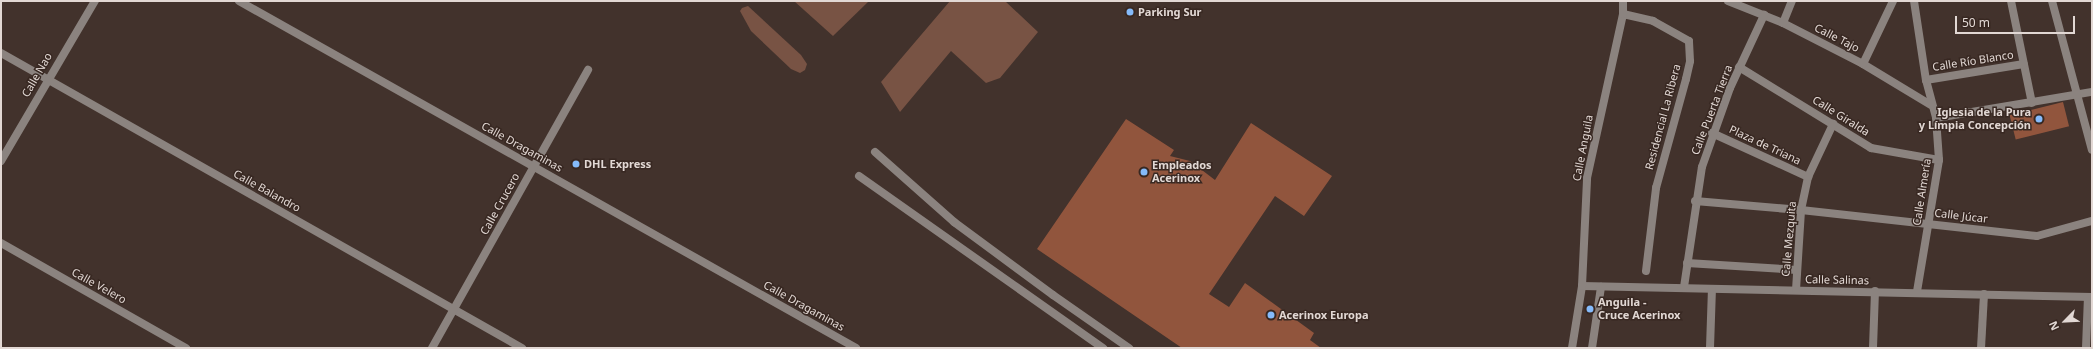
<!DOCTYPE html>
<html>
<head>
<meta charset="utf-8">
<style>
	body { margin:0 }
	#map { position:relative; width:2093px; height:349px; overflow:hidden; background:#42322c; font-family:"Noto Sans",sans-serif }
	div>[style] { position:absolute }
	.green>* { inset:0; background:#785344 }
	.building>* { inset:0; background:#91553d; transform-origin:0 0 }
	.pedestrian>* { height:8px; margin:-4px; padding:0 4px; transform-origin:4px; border-radius:4px; background:#8b837f }
	.minor>* { height:8px; margin:-4px; padding:0 4px; transform-origin:4px; border-radius:4px; background:#8b837f }
	.tertiary>* { height:8px; margin:-4px; padding:0 4px; transform-origin:4px; border-radius:4px; background:#8b837f }
	.dots>* { width:11px; height:11px; translate:-50% -50%; box-sizing:border-box; border:2px solid #382822; border-radius:50% }
	span { translate:-50% -50%; white-space:nowrap; text-align:center; line-height:1.15; -webkit-text-stroke:3px #382822; paint-order:stroke }
	.poi-label { font-size:11px; color:#e2d8d4; font-weight:700 }
	.left { translate:0 -50%; text-align:left }
	.right { translate:-100% -50%; text-align:right }
	.street-label { font-size:11px; color:#e2d8d4 }
	.frame { position:absolute; inset:0; border:2px solid #e2d8d4; pointer-events:none }
	.north { position:absolute; left:2045px; top:301px; width:40px; height:40px; -webkit-text-stroke:3px #382822; paint-order:stroke; rotate:246deg; font-size:11px; font-weight:700; line-height:16px; text-align:center; color:#e2d8d4 }
	.north::after { content:''; display:block; margin:auto; width:14px; height:18px; background:#e2d8d4; clip-path:polygon(50% 0,100% 100%,50% 72%,0 100%) }
	.scale { position:absolute; left:1955px; top:16px; width:120px; height:18px; box-sizing:border-box; border:2px solid #e2d8d4; border-top:0; padding-left:5px; font-size:12px; line-height:14px; white-space:nowrap; color:#e2d8d4; -webkit-text-stroke:3px #382822; paint-order:stroke }
</style>
</head>
<body>
<div id="map">
	<div class="green">
		<div style="clip-path:polygon(794px 1px,869px 1px,833px 36px)"></div>
		<div style="clip-path:polygon(950px 1px,1005px 1px,1038px 32px,1000px 78px,986px 83px,951px 51px,900px 112px,881px 82px)"></div>
		<div style="clip-path:polygon(748px 6px,801px 55px,807px 64px,805px 70px,800px 73px,791px 69px,751px 31px,740px 11px,742px 8px)"></div>
	</div>
	<div class="building">
		<div style="left:2063px;top:102px;width:25px;height:55px;rotate:76deg"></div>
		<div style="clip-path:polygon(1126px 119px,1174px 150px,1170px 156px,1190px 161px,1215px 180px,1251px 123px,1332px 176px,1304px 216px,1275px 196px,1209px 294px,1229px 307px,1245px 283px,1314px 333px,1310px 340px,1321px 348px,1182px 348px,1037px 249px)"></div>
	</div>
	<div class="pedestrian">
		<div style="left:1712px;top:133px;width:106px;rotate:24.6deg"></div>
		<div style="left:1695px;top:201px;width:106px;rotate:4.9deg"></div>
		<div style="left:1646px;top:271px;width:84px;rotate:-83.1deg"></div>
		<div style="left:1656px;top:188px;width:113px;rotate:-74.6deg"></div>
		<div style="left:1686px;top:79px;width:18px;rotate:-77deg"></div>
		<div style="left:1690px;top:61px;width:20px;rotate:-93deg"></div>
		<div style="left:1873px;top:348px;width:57px;rotate:-88deg"></div>
		<div style="left:1981px;top:348px;width:54px;rotate:-86.8deg"></div>
		<div style="left:2086px;top:348px;width:51px;rotate:-87.8deg"></div>
	</div>
	<div class="minor">
		<div style="left:239px;top:1px;width:708px;rotate:29.35deg"></div>
		<div style="left:1728px;top:1px;width:59px;rotate:21.8deg"></div>
		<div style="left:1783px;top:23px;width:90px;rotate:27.1deg"></div>
		<div style="left:1863px;top:64px;width:79px;rotate:31.1deg"></div>
		<div style="left:1914px;top:1px;width:80px;rotate:81.4deg"></div>
		<div style="left:1926px;top:80px;width:39px;rotate:75deg"></div>
		<div style="left:1936px;top:118px;width:42px;rotate:85.9deg"></div>
		<div style="left:1939px;top:160px;width:134px;rotate:99.5deg"></div>
		<div style="left:2011px;top:1px;width:104px;rotate:78.4deg"></div>
		<div style="left:2052px;top:1px;width:154px;rotate:75deg"></div>
		<div style="left:1623px;top:14px;width:31px;rotate:13deg"></div>
		<div style="left:1653px;top:21px;width:41px;rotate:29.1deg"></div>
		<div style="left:1783px;top:23px;width:24px;rotate:-68deg"></div>
		<div style="left:1px;top:53px;width:599px;rotate:29.52deg"></div>
		<div style="left:1863px;top:64px;width:70px;rotate:-64.5deg"></div>
		<div style="left:1739px;top:67px;width:155px;rotate:31.5deg"></div>
		<div style="left:1871px;top:148px;width:69px;rotate:10deg"></div>
		<div style="left:1926px;top:80px;width:99px;rotate:-9.3deg"></div>
		<div style="left:1936px;top:118px;width:158px;rotate:-9.5deg"></div>
		<div style="left:1px;top:161px;width:186px;rotate:-59.6deg"></div>
		<div style="left:1801px;top:210px;width:237px;rotate:6.3deg"></div>
		<div style="left:2037px;top:236px;width:57px;rotate:-15.3deg"></div>
		<div style="left:1px;top:243px;width:213px;rotate:29.6deg"></div>
		<div style="left:1687px;top:263px;width:110px;rotate:3.6deg"></div>
		<div style="left:1582px;top:286px;width:510px;rotate:1.24deg"></div>
		<div style="left:1684px;top:287px;width:121px;rotate:-81.5deg"></div>
		<div style="left:1702px;top:167px;width:84px;rotate:-70.5deg"></div>
		<div style="left:1730px;top:88px;width:81px;rotate:-65deg"></div>
		<div style="left:1796px;top:290px;width:80px;rotate:-86.4deg"></div>
		<div style="left:1801px;top:210px;width:34px;rotate:-78deg"></div>
		<div style="left:1808px;top:177px;width:59px;rotate:-64.7deg"></div>
		<div style="left:432px;top:348px;width:319px;rotate:-60.7deg"></div>
		<div style="left:1572px;top:348px;width:63px;rotate:-80.8deg"></div>
		<div style="left:1582px;top:286px;width:108px;rotate:-87.3deg"></div>
		<div style="left:1587px;top:178px;width:168px;rotate:-77.6deg"></div>
		<div style="left:1623px;top:14px;width:13px;rotate:-90deg"></div>
		<div style="left:1592px;top:348px;width:62px;rotate:-81.6deg"></div>
		<div style="left:1710px;top:348px;width:59px;rotate:-88.1deg"></div>
	</div>
	<div class="tertiary">
		<div style="left:875px;top:152px;width:106px;rotate:41.5deg"></div>
		<div style="left:954px;top:222px;width:123px;rotate:36.4deg"></div>
		<div style="left:1053px;top:295px;width:93px;rotate:34.9deg"></div>
		<div style="left:859px;top:176px;width:299px;rotate:35.2deg"></div>
	</div>
	<div class="dots">
		<div style="left:1130px;top:12px;background:#85bbfb"></div>
		<div style="left:2039px;top:119px;background:#85bbfb"></div>
		<div style="left:576px;top:164px;background:#85bbfb"></div>
		<div style="left:1144px;top:172px;background:#85bbfb"></div>
		<div style="left:1590px;top:309px;background:#85bbfb"></div>
		<div style="left:1271px;top:315px;background:#85bbfb"></div>
	</div>
	<div class="poi-label">
		<span class="left" style="left:1138px;top:12px">Parking Sur</span>
		<span class="right" style="left:2031px;top:119px">Iglesia de la Pura<br>y Límpia Concepción</span>
		<span class="left" style="left:584px;top:164px">DHL Express</span>
		<span class="left" style="left:1152px;top:172px">Empleados<br>Acerinox</span>
		<span class="left" style="left:1598px;top:309px">Anguila -<br>Cruce Acerinox</span>
		<span class="left" style="left:1279px;top:315px">Acerinox Europa</span>
	</div>
	<div class="street-label">
		<span style="left:1837px;top:38px;rotate:27deg">Calle Tajo</span>
		<span style="left:1973px;top:61px;rotate:-9deg">Calle Río Blanco</span>
		<span style="left:37px;top:75px;rotate:-60deg">Calle Nao</span>
		<span style="left:1712px;top:110px;rotate:-69deg">Calle Puerta Tierra</span>
		<span style="left:1841px;top:116px;rotate:32deg">Calle Giralda</span>
		<span style="left:1663px;top:117px;rotate:-75deg">Residencial La Ribera</span>
		<span style="left:1765px;top:145px;rotate:25deg">Plaza de Triana</span>
		<span style="left:522px;top:147px;rotate:29deg">Calle Dragaminas</span>
		<span style="left:1583px;top:148px;rotate:-79deg">Calle Anguila</span>
		<span style="left:267px;top:191px;rotate:29deg">Calle Balandro</span>
		<span style="left:1922px;top:192px;rotate:-81deg">Calle Almería</span>
		<span style="left:500px;top:204px;rotate:-61deg">Calle Crucero</span>
		<span style="left:1961px;top:216px;rotate:7deg">Calle Júcar</span>
		<span style="left:1789px;top:239px;rotate:-85deg">Calle Mezquita</span>
		<span style="left:1837px;top:280px;rotate:1deg">Calle Salinas</span>
		<span style="left:99px;top:286px;rotate:29deg">Calle Velero</span>
		<span style="left:804px;top:306px;rotate:29deg">Calle Dragaminas</span>
	</div>
	<div class="frame"></div>
	<div class="north">N</div>
	<div class="scale">50 m</div>
</div>
</body>
</html>
